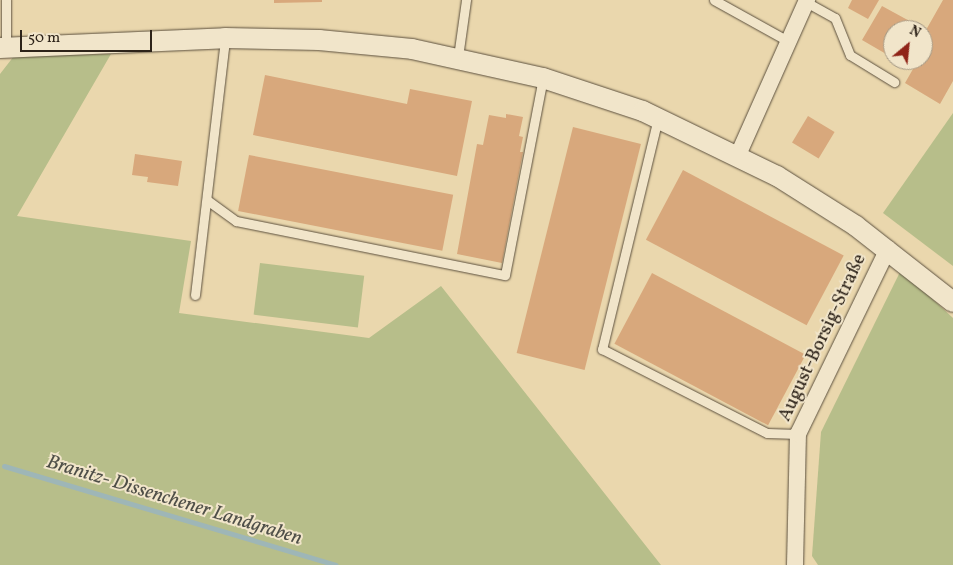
<!DOCTYPE html>
<html>
<head>
<meta charset="utf-8">
<style>
	body { margin:0 }
	#map { position:relative; width:953px; height:565px; overflow:hidden; background:#ead7ad; font-family:Vollkorn,serif }
	div>[style] { position:absolute }
	.green>* { inset:0; background:#b7be8a; transform-origin:0 0 }
	.stream>* { height:5px; margin:-2.5px; padding:0 2.5px; transform-origin:2.5px; border-radius:2.5px; background:#9eb6b7 }
	.building>* { inset:0; background:#d8a87c; transform-origin:0 0 }
	.roads { filter:drop-shadow(0 0 1px #5c503e) drop-shadow(0 0 1px #5c503e) }
	.service>* { height:9px; margin:-4.5px; padding:0 4.5px; transform-origin:4.5px; border-radius:4.5px; background:#f1e5ca }
	.minor>* { height:16px; margin:-8px; padding:0 8px; transform-origin:8px; border-radius:8px; background:#f1e5ca }
	.tertiary>* { height:20px; margin:-10px; padding:0 10px; transform-origin:10px; border-radius:10px; background:#f1e5ca }
	span { translate:-50% -50%; white-space:nowrap; text-align:center; line-height:1.15; -webkit-text-stroke:4px #f1e5ca; paint-order:stroke }
	.street-label { font-size:19px; color:#2d2319 }
	.water-label { font-size:20px; color:#4f4f48; font-style:italic }
	.north { position:absolute; left:883px; top:20px; width:50px; height:50px; box-sizing:border-box; background:#f1e5ca; border:1px solid #a39783; border-radius:50%; rotate:28deg; font-size:14px; font-weight:700; line-height:20px; text-align:center; color:#2d2319 }
	.north::after { content:''; display:block; margin:auto; width:18px; height:22px; background:#8f2418; clip-path:polygon(50% 0,100% 100%,50% 72%,0 100%) }
	.scale { position:absolute; left:20px; top:30px; width:132px; height:22px; box-sizing:border-box; border:2px solid #2d2319; border-top:0; padding-left:6px; font-size:15px; line-height:18px; white-space:nowrap; color:#2d2319; -webkit-text-stroke:4px #f1e5ca; paint-order:stroke }
</style>
</head>
<body>
<div id="map">
	<div class="green">
		<div style="clip-path:polygon(111px 54px,17px 216px,191px 241px,179px 313px,369px 338px,441px 286px,661px 565px,0 565px,0 74px,14px 56px)"></div>
		<div style="clip-path:polygon(953px 113px,953px 266px,883px 213px)"></div>
		<div style="left:260px;top:263px;width:105px;height:52px;rotate:7deg"></div>
		<div style="clip-path:polygon(901px 270px,953px 318px,953px 565px,818px 565px,812px 556px,821px 432px)"></div>
	</div>
	<div class="stream">
		<div style="left:4px;top:466px;width:346px;rotate:16.6deg"></div>
	</div>
	<div class="building">
		<div style="clip-path:polygon(274px 0,322px 0,322px 2px,274px 3px)"></div>
		<div style="clip-path:polygon(852px 0,879px 0,868px 19px,848px 8px)"></div>
		<div style="clip-path:polygon(943px 0,953px 0,953px 81px,940px 104px,905px 83px,913px 69px,897px 60px,923px 60px,923px 30px,893px 30px,893px 58px,862px 40px,882px 6px,926px 30px)"></div>
		<div style="clip-path:polygon(265px 75px,407px 104px,410px 89px,472px 101px,457px 176px,253px 135px)"></div>
		<div style="clip-path:polygon(506px 114px,523px 117px,519px 136px,523px 137px,520px 152px,523px 152px,502px 263px,457px 254px,477px 144px,483px 145px,489px 115px,506px 118px)"></div>
		<div style="left:808px;top:116px;width:31px;height:31px;rotate:31deg"></div>
		<div style="left:573px;top:127px;width:70px;height:233px;rotate:14deg"></div>
		<div style="clip-path:polygon(135px 154px,182px 161px,178px 186px,147px 182px,148px 177px,132px 175px)"></div>
		<div style="left:249px;top:155px;width:208px;height:57px;rotate:11deg"></div>
		<div style="left:683px;top:170px;width:182px;height:79px;rotate:28deg"></div>
		<div style="left:652px;top:273px;width:174px;height:80px;rotate:28deg"></div>
	</div>
	<div class="roads">
		<div class="service">
			<div style="left:6px;top:0;width:48px;rotate:90deg"></div>
			<div style="left:714px;top:0;width:85px;rotate:29deg"></div>
			<div style="left:806px;top:2px;width:33px;rotate:29deg"></div>
			<div style="left:835px;top:18px;width:40px;rotate:68deg"></div>
			<div style="left:850px;top:55px;width:52px;rotate:31.5deg"></div>
			<div style="left:458px;top:57px;width:58px;rotate:-82deg"></div>
			<div style="left:658px;top:118px;width:238px;rotate:103.6deg"></div>
			<div style="left:602px;top:349px;width:185px;rotate:27deg"></div>
			<div style="left:767px;top:433px;width:31px;rotate:2deg"></div>
			<div style="left:207px;top:200px;width:36px;rotate:36deg"></div>
			<div style="left:236px;top:221px;width:274px;rotate:11.4deg"></div>
			<div style="left:505px;top:275px;width:201px;rotate:-79.1deg"></div>
			<div style="left:195px;top:295px;width:259px;rotate:-83.3deg"></div>
		</div>
		<div class="minor">
			<div style="left:738px;top:155px;width:170px;rotate:-66deg"></div>
			<div style="left:795px;top:565px;width:131px;rotate:-88.7deg"></div>
			<div style="left:798px;top:434px;width:206px;rotate:-64.1deg"></div>
		</div>
		<div class="tertiary">
			<div style="left:0;top:48px;width:225px;rotate:-2.5deg"></div>
			<div style="left:225px;top:38px;width:94px;rotate:1.2deg"></div>
			<div style="left:319px;top:40px;width:93px;rotate:5.5deg"></div>
			<div style="left:412px;top:49px;width:134px;rotate:12.5deg"></div>
			<div style="left:543px;top:78px;width:105px;rotate:18.3deg"></div>
			<div style="left:643px;top:111px;width:149px;rotate:25.9deg"></div>
			<div style="left:777px;top:176px;width:93px;rotate:32.3deg"></div>
			<div style="left:856px;top:226px;width:123px;rotate:38.1deg"></div>
		</div>
	</div>
	<div class="street-label">
		<span style="left:823px;top:338px;rotate:-65deg">August-Borsig-Straße</span>
	</div>
	<div class="water-label">
		<span style="left:174px;top:501px;rotate:17deg">Branitz- Dissenchener Landgraben</span>
	</div>
	<div class="north">N</div>
	<div class="scale">50 m</div>
</div>
</body>
</html>
